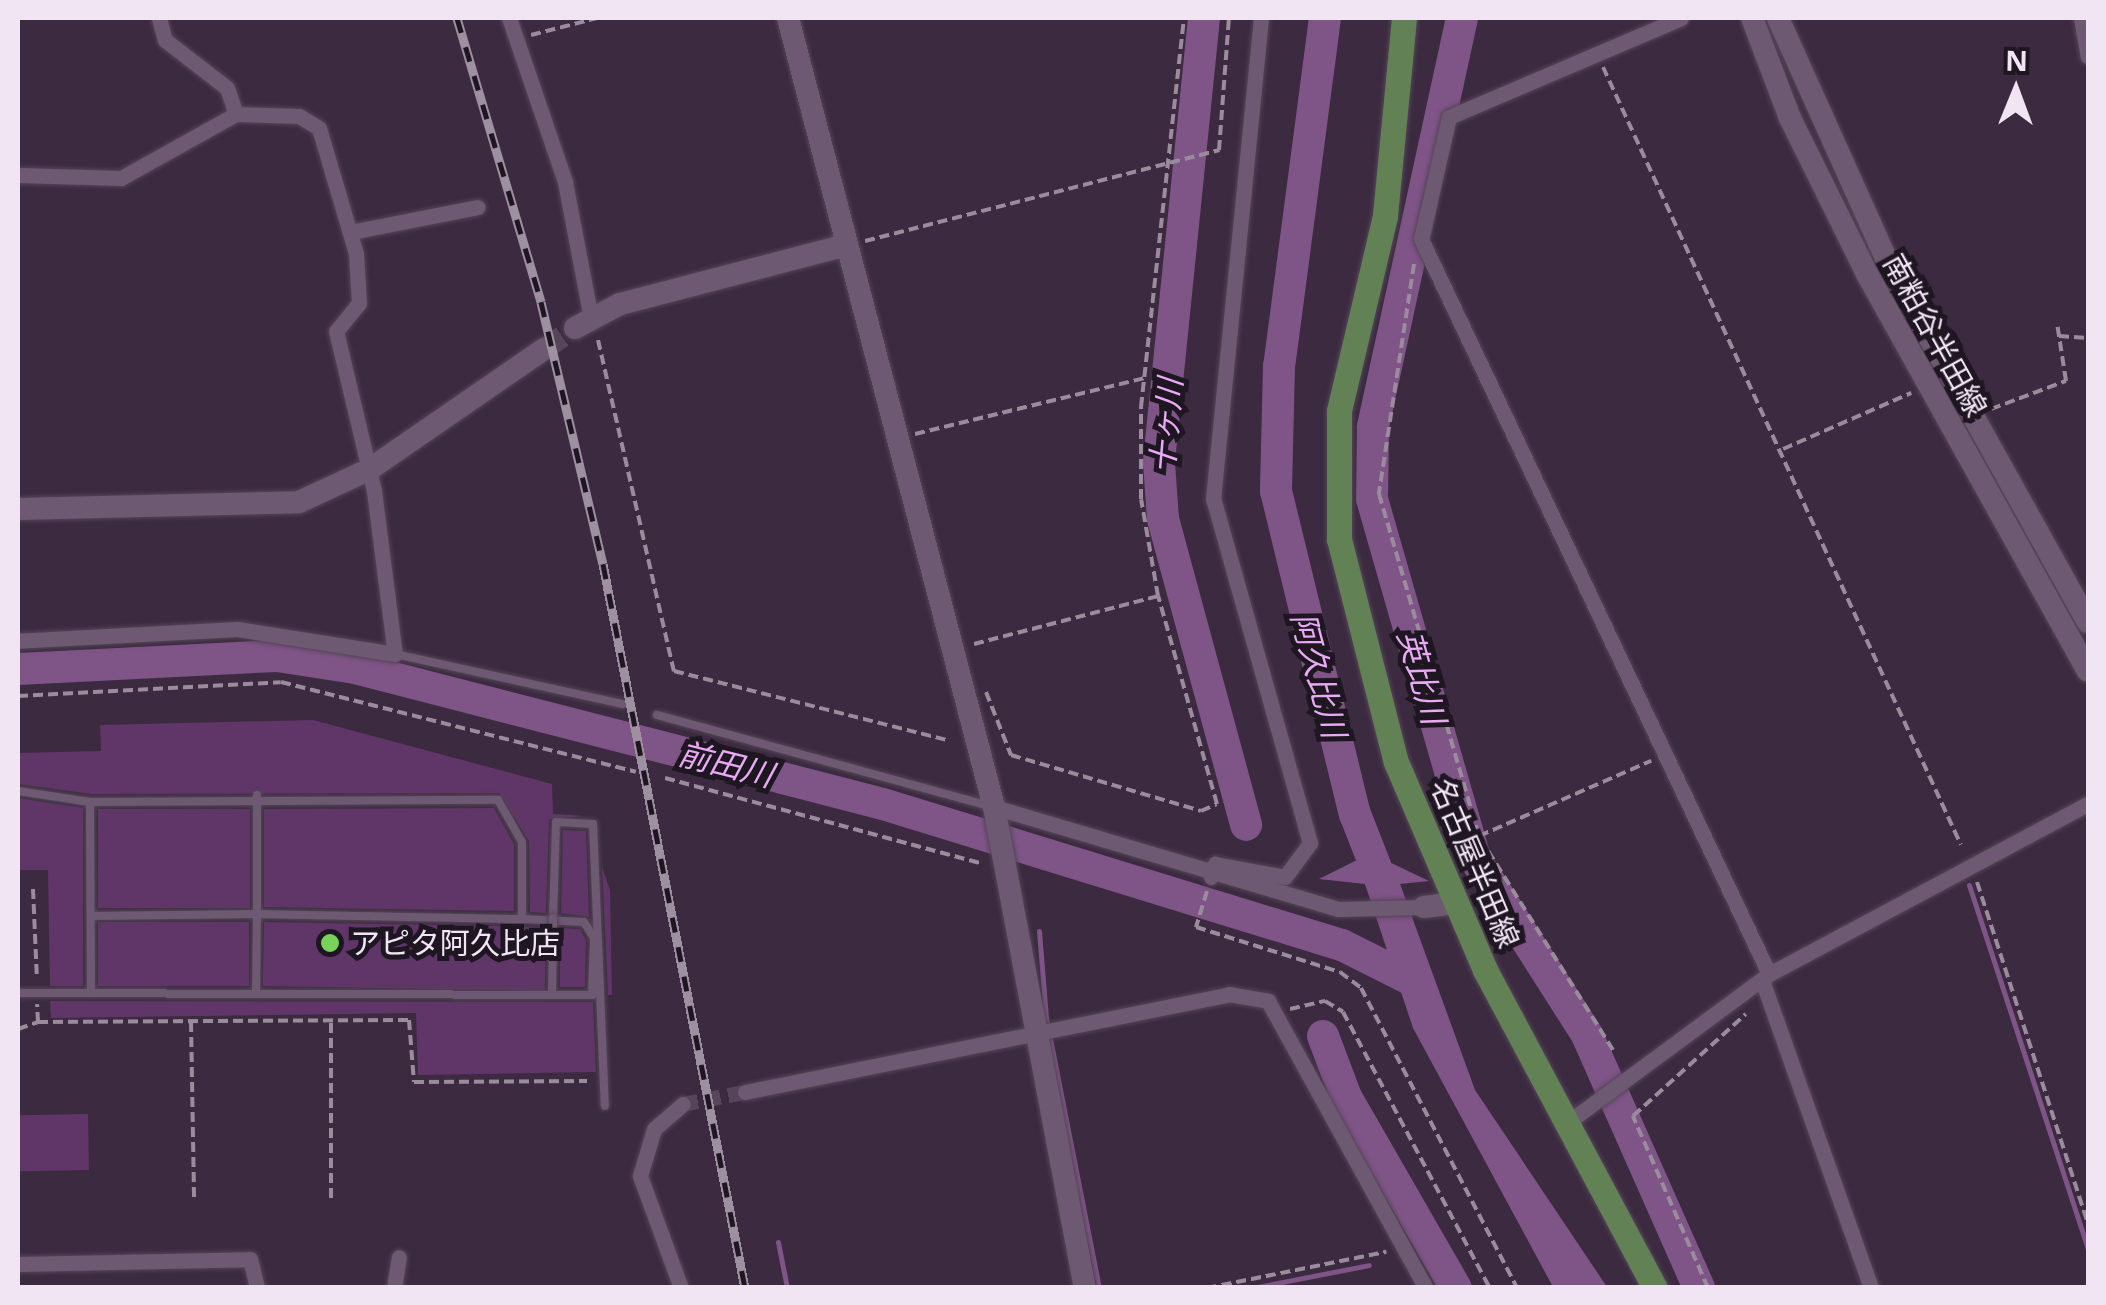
<!DOCTYPE html>
<html>
<head>
<meta charset="utf-8">
<style>
	body { margin:0 }
	#map { position:relative; width:2106px; height:1305px; overflow:hidden; background:#3c2a40; font-family:"Noto Sans","Noto Sans JP",sans-serif }
	div>[style] { position:absolute }
	.water>* { inset:0; background:#7f5487 }
	.stream>* { height:5px; margin:-2.5px; padding:0 2.5px; transform-origin:2.5px; border-radius:2.5px; background:#7f5487 }
	.river>* { height:32px; margin:-16px; padding:0 16px; transform-origin:16px; border-radius:16px; background:#7f5487 }
	.building>* { inset:0; background:#603668; transform-origin:0 0 }
	.street-tunnel>* { height:15px; margin-top:-7.5px; transform-origin:0; background:repeating-linear-gradient(90deg,#57465b 0 15px,transparent 0 23px) }
	.secondary-tunnel>* { height:22px; margin-top:-11px; transform-origin:0; background:repeating-linear-gradient(90deg,#57465b 0 22px,transparent 0 33px) }
	.path>* { height:4px; margin-top:-2px; transform-origin:0; background:repeating-linear-gradient(90deg,#9a8b9d 0 10px,transparent 0 15px) }
	.roads { filter:drop-shadow(0 0 2px #544557) drop-shadow(0 0 2px #544557) }
	.lane>* { height:8px; margin:-4px; padding:0 4px; transform-origin:4px; border-radius:4px; background:#6e5972 }
	.street>* { height:15px; margin:-7.5px; padding:0 7.5px; transform-origin:7.5px; border-radius:7.5px; background:#6e5972 }
	.secondary>* { height:22px; margin:-11px; padding:0 11px; transform-origin:11px; border-radius:11px; background:#6e5972 }
	.primary>* { height:25px; margin:-12.5px; padding:0 12.5px; transform-origin:12.5px; border-radius:12.5px; background:#628155 }
	.rail>* { height:9px; margin-top:-4.5px; transform-origin:0; background:repeating-linear-gradient(90deg,#1e1620 0 15px,#9e8fa1 0 30px); box-sizing:border-box; border-block:2px solid #9e8fa1 }
	.bridges { filter:drop-shadow(0 0 2px #544557) drop-shadow(0 0 2px #544557) }
	.lane-bridge>* { height:8px; margin:-4px; padding:0 4px; transform-origin:4px; border-radius:4px; background:#6e5972 }
	.dots>* { width:28px; height:28px; translate:-50% -50%; box-sizing:border-box; border:5px solid #1e1620; border-radius:50% }
	span { translate:-50% -50%; white-space:nowrap; text-align:center; line-height:1.15; -webkit-text-stroke:10px #1e1620; paint-order:stroke }
	.street-label { font-size:30px; color:#f1e5f3 }
	.poi-label { font-size:30px; color:#f1e5f3 }
	.left { translate:0 -50%; text-align:left }
	.water-label { font-size:32px; color:#e9a9f5; font-style:italic }
	.frame { position:absolute; inset:0; border:20px solid #f1e5f3; pointer-events:none }
	.north { position:absolute; left:1966px; top:40px; width:100px; height:100px; -webkit-text-stroke:8px #1e1620; paint-order:stroke; rotate:1deg; font-size:28px; font-weight:700; line-height:40px; text-align:center; color:#f1e5f3 }
	.north::after { content:''; display:block; margin:auto; width:35px; height:45px; background:#f1e5f3; clip-path:polygon(50% 0,100% 100%,50% 72%,0 100%) }
</style>
</head>
<body>
<div id="map">
	<div class="water">
		<div style="clip-path:polygon(1385px 860px,1429px 881px,1400px 884px,1475px 1090px,1607px 1287px,1553px 1287px,1413px 1028px,1365px 884px,1319px 879px,1355px 861px)"></div>
	</div>
	<div class="stream">
		<div style="left:1969px;top:885px;width:384px;rotate:71.9deg"></div>
		<div style="left:1039px;top:931px;width:87px;rotate:85.4deg"></div>
		<div style="left:1046px;top:1018px;width:275px;rotate:78.9deg"></div>
		<div style="left:778px;top:1242px;width:47px;rotate:78.9deg"></div>
		<div style="left:1252px;top:1288px;width:119px;rotate:-11.1deg"></div>
	</div>
	<div class="river">
		<div style="left:1204px;top:18px;width:447px;rotate:95.8deg"></div>
		<div style="left:1159px;top:463px;width:56px;rotate:85.9deg"></div>
		<div style="left:1163px;top:519px;width:317px;rotate:74.8deg"></div>
		<div style="left:1325px;top:18px;width:351px;rotate:97.5deg"></div>
		<div style="left:1279px;top:366px;width:125px;rotate:91.4deg"></div>
		<div style="left:1276px;top:491px;width:333px;rotate:76.3deg"></div>
		<div style="left:1355px;top:814px;width:93px;rotate:68.7deg"></div>
		<div style="left:1462px;top:18px;width:419px;rotate:102.3deg"></div>
		<div style="left:1373px;top:427px;width:72px;rotate:90.8deg"></div>
		<div style="left:1372px;top:499px;width:374px;rotate:74deg"></div>
		<div style="left:1475px;top:859px;width:209px;rotate:57.5deg"></div>
		<div style="left:1587px;top:1035px;width:277px;rotate:66.1deg"></div>
		<div style="left:18px;top:669px;width:259px;rotate:-2.9deg"></div>
		<div style="left:277px;top:656px;width:79px;rotate:8.7deg"></div>
		<div style="left:355px;top:668px;width:545px;rotate:14.44deg"></div>
		<div style="left:883px;top:804px;width:480px;rotate:17.1deg"></div>
		<div style="left:1342px;top:945px;width:80px;rotate:26.6deg"></div>
		<div style="left:1323px;top:1036px;width:65px;rotate:69.3deg"></div>
		<div style="left:1346px;top:1097px;width:220px;rotate:60.1deg"></div>
	</div>
	<div class="building">
		<div style="clip-path:polygon(313px 720px,552px 784px,553px 814px,584px 816px,549px 819px,546px 913px,530px 912px,529px 841px,499px 793px,91px 794px,18px 784px,18px 753px,101px 751px,100px 725px)"></div>
		<div style="clip-path:polygon(18px 798px,83px 808px,83px 986px,50px 986px,48px 870px,18px 870px)"></div>
		<div style="clip-path:polygon(494px 808px,514px 844px,514px 911px,264px 907px,264px 809px)"></div>
		<div style="left:98px;top:809px;width:152px;height:99px"></div>
		<div style="clip-path:polygon(563px 830px,586px 831px,589px 917px,561px 913px)"></div>
		<div style="clip-path:polygon(602px 867px,610px 890px,612px 995px,608px 995px)"></div>
		<div style="left:249px;top:922px;width:64px;height:151px;rotate:90deg"></div>
		<div style="left:264px;top:922px;width:282px;height:64px;rotate:1deg"></div>
		<div style="clip-path:polygon(560px 928px,580px 929px,586px 940px,585px 987px,560px 987px)"></div>
		<div style="clip-path:polygon(50px 1001px,593px 1002px,596px 1072px,418px 1075px,416px 1013px,51px 1018px)"></div>
		<div style="left:88px;top:1114px;width:56px;height:70px;rotate:89deg"></div>
	</div>
	<div class="street-tunnel">
		<div style="left:683px;top:1104px;width:63px;rotate:-11deg"></div>
	</div>
	<div class="secondary-tunnel">
		<div style="left:544px;top:349px;width:37px;rotate:-34deg"></div>
	</div>
	<div class="path">
		<div style="left:531px;top:35px;width:68px;rotate:-14.4deg"></div>
		<div style="left:1603px;top:67px;width:856px;rotate:65.29deg"></div>
		<div style="left:865px;top:241px;width:366px;rotate:-14.4deg"></div>
		<div style="left:1219px;top:150px;width:132px;rotate:-85.7deg"></div>
		<div style="left:1414px;top:264px;width:233px;rotate:98.7deg"></div>
		<div style="left:1379px;top:494px;width:356px;rotate:73.7deg"></div>
		<div style="left:2059px;top:336px;width:29px;rotate:4deg"></div>
		<div style="left:598px;top:340px;width:340px;rotate:77.1deg"></div>
		<div style="left:674px;top:671px;width:282px;rotate:14.2deg"></div>
		<div style="left:1991px;top:409px;width:80px;rotate:-20.5deg"></div>
		<div style="left:2066px;top:381px;width:59px;rotate:-98.8deg"></div>
		<div style="left:915px;top:434px;width:236px;rotate:-13.7deg"></div>
		<div style="left:1783px;top:449px;width:140px;rotate:-23.6deg"></div>
		<div style="left:974px;top:644px;width:190px;rotate:-14.6deg"></div>
		<div style="left:986px;top:692px;width:68px;rotate:68.4deg"></div>
		<div style="left:1011px;top:755px;width:198px;rotate:16.4deg"></div>
		<div style="left:1201px;top:811px;width:17px;rotate:-24deg"></div>
		<div style="left:1217px;top:804px;width:216px;rotate:-105.8deg"></div>
		<div style="left:1158px;top:596px;width:98px;rotate:-99.9deg"></div>
		<div style="left:1141px;top:499px;width:92px;rotate:-90deg"></div>
		<div style="left:1141px;top:407px;width:391px;rotate:-83.7deg"></div>
		<div style="left:18px;top:696px;width:263px;rotate:-3deg"></div>
		<div style="left:281px;top:682px;width:366px;rotate:14.2deg"></div>
		<div style="left:665px;top:778px;width:329px;rotate:15.1deg"></div>
		<div style="left:1977px;top:882px;width:360px;rotate:72deg"></div>
		<div style="left:33px;top:889px;width:90px;rotate:87.5deg"></div>
		<div style="left:1207px;top:891px;width:38px;rotate:107deg"></div>
		<div style="left:1196px;top:927px;width:151px;rotate:17.4deg"></div>
		<div style="left:1340px;top:972px;width:26px;rotate:37deg"></div>
		<div style="left:1361px;top:988px;width:338px;rotate:62.5deg"></div>
		<div style="left:1290px;top:1009px;width:36px;rotate:-13deg"></div>
		<div style="left:1325px;top:1001px;width:21px;rotate:31deg"></div>
		<div style="left:1343px;top:1012px;width:313px;rotate:62deg"></div>
		<div style="left:38px;top:1022px;width:371px;rotate:-0.3deg"></div>
		<div style="left:409px;top:1020px;width:62px;rotate:85.4deg"></div>
		<div style="left:414px;top:1082px;width:173px;rotate:-0.3deg"></div>
		<div style="left:191px;top:1022px;width:178px;rotate:89deg"></div>
		<div style="left:18px;top:1029px;width:21px;rotate:-19deg"></div>
		<div style="left:38px;top:1022px;width:18px;rotate:-93deg"></div>
		<div style="left:1613px;top:1050px;width:252px;rotate:-122.1deg"></div>
		<div style="left:1479px;top:836px;width:188px;rotate:-23.6deg"></div>
		<div style="left:331px;top:1198px;width:177px;rotate:-90deg"></div>
		<div style="left:1207px;top:1288px;width:183px;rotate:-11.4deg"></div>
		<div style="left:1708px;top:1288px;width:188px;rotate:-113.6deg"></div>
		<div style="left:1633px;top:1116px;width:152px;rotate:-42.1deg"></div>
	</div>
	<div class="roads">
		<div class="lane">
			<div style="left:395px;top:654px;width:233px;rotate:12.4deg"></div>
			<div style="left:657px;top:715px;width:345px;rotate:15.3deg"></div>
			<div style="left:18px;top:791px;width:73px;rotate:8.7deg"></div>
			<div style="left:90px;top:802px;width:408px;rotate:-0.3deg"></div>
			<div style="left:498px;top:800px;width:48px;rotate:60.3deg"></div>
			<div style="left:522px;top:842px;width:77px;rotate:90deg"></div>
			<div style="left:522px;top:919px;width:62px;rotate:2.8deg"></div>
			<div style="left:584px;top:922px;width:19px;rotate:58deg"></div>
			<div style="left:594px;top:938px;width:57px;rotate:92deg"></div>
			<div style="left:592px;top:995px;width:574px;rotate:-179.8deg"></div>
			<div style="left:257px;top:795px;width:119px;rotate:90deg"></div>
			<div style="left:257px;top:914px;width:265px;rotate:1.1deg"></div>
			<div style="left:90px;top:802px;width:191px;rotate:89.7deg"></div>
			<div style="left:91px;top:916px;width:166px;rotate:-0.7deg"></div>
			<div style="left:257px;top:914px;width:80px;rotate:90.7deg"></div>
			<div style="left:553px;top:918px;width:96px;rotate:-88.2deg"></div>
			<div style="left:556px;top:822px;width:37px;rotate:3deg"></div>
			<div style="left:593px;top:824px;width:282px;rotate:87.6deg"></div>
			<div style="left:552px;top:995px;width:59px;rotate:-89deg"></div>
		</div>
		<div class="street">
			<div style="left:159px;top:18px;width:23px;rotate:75deg"></div>
			<div style="left:165px;top:40px;width:78px;rotate:37.7deg"></div>
			<div style="left:227px;top:88px;width:28px;rotate:71deg"></div>
			<div style="left:509px;top:18px;width:173px;rotate:71.1deg"></div>
			<div style="left:565px;top:182px;width:138px;rotate:79.2deg"></div>
			<div style="left:1681px;top:18px;width:252px;rotate:156.9deg"></div>
			<div style="left:1449px;top:117px;width:125px;rotate:102.9deg"></div>
			<div style="left:1421px;top:239px;width:813px;rotate:64.66deg"></div>
			<div style="left:2081px;top:18px;width:39px;rotate:80deg"></div>
			<div style="left:18px;top:175px;width:103px;rotate:1.7deg"></div>
			<div style="left:121px;top:178px;width:132px;rotate:-29.1deg"></div>
			<div style="left:236px;top:114px;width:63px;rotate:1.8deg"></div>
			<div style="left:299px;top:116px;width:23px;rotate:31deg"></div>
			<div style="left:319px;top:128px;width:131px;rotate:73.6deg"></div>
			<div style="left:356px;top:254px;width:49px;rotate:86.5deg"></div>
			<div style="left:359px;top:303px;width:36px;rotate:129deg"></div>
			<div style="left:336px;top:331px;width:164px;rotate:76.6deg"></div>
			<div style="left:374px;top:491px;width:164px;rotate:82.7deg"></div>
			<div style="left:395px;top:654px;width:160px;rotate:-171deg"></div>
			<div style="left:237px;top:629px;width:219px;rotate:176.9deg"></div>
			<div style="left:351px;top:232px;width:129px;rotate:-11.1deg"></div>
			<div style="left:994px;top:807px;width:359px;rotate:16.5deg"></div>
			<div style="left:1338px;top:909px;width:86px;rotate:-1.3deg"></div>
			<div style="left:1211px;top:877px;width:14px;rotate:-73deg"></div>
			<div style="left:1215px;top:864px;width:71px;rotate:10.5deg"></div>
			<div style="left:1285px;top:877px;width:42px;rotate:-53.7deg"></div>
			<div style="left:1310px;top:843px;width:357px;rotate:-105.7deg"></div>
			<div style="left:1213px;top:499px;width:483px;rotate:-84.3deg"></div>
			<div style="left:1762px;top:980px;width:327px;rotate:70.5deg"></div>
			<div style="left:745px;top:1092px;width:494px;rotate:-11.4deg"></div>
			<div style="left:1229px;top:994px;width:40px;rotate:10deg"></div>
			<div style="left:1268px;top:1001px;width:328px;rotate:61.2deg"></div>
			<div style="left:1571px;top:1120px;width:246px;rotate:-36.4deg"></div>
			<div style="left:1769px;top:974px;width:361px;rotate:-28.1deg"></div>
			<div style="left:18px;top:1264px;width:232px;rotate:-1.2deg"></div>
			<div style="left:250px;top:1259px;width:30px;rotate:76deg"></div>
			<div style="left:394px;top:1288px;width:31px;rotate:-81deg"></div>
			<div style="left:681px;top:1288px;width:119px;rotate:-110.1deg"></div>
			<div style="left:640px;top:1176px;width:49px;rotate:-73.4deg"></div>
			<div style="left:654px;top:1129px;width:38px;rotate:-41deg"></div>
		</div>
		<div class="secondary">
			<div style="left:788px;top:18px;width:815px;rotate:75.37deg"></div>
			<div style="left:994px;top:807px;width:490px;rotate:79.3deg"></div>
			<div style="left:1752px;top:18px;width:107px;rotate:69.2deg"></div>
			<div style="left:1790px;top:118px;width:174px;rotate:63.7deg"></div>
			<div style="left:1867px;top:274px;width:454px;rotate:60.9deg"></div>
			<div style="left:1778px;top:18px;width:269px;rotate:65.8deg"></div>
			<div style="left:1888px;top:263px;width:411px;rotate:60.9deg"></div>
			<div style="left:575px;top:328px;width:51px;rotate:-28.1deg"></div>
			<div style="left:620px;top:304px;width:234px;rotate:-14.6deg"></div>
			<div style="left:18px;top:509px;width:281px;rotate:-1.4deg"></div>
			<div style="left:299px;top:502px;width:78px;rotate:-24.9deg"></div>
			<div style="left:370px;top:469px;width:211px;rotate:-34.6deg"></div>
			<div style="left:1424px;top:907px;width:32px;rotate:-7deg"></div>
		</div>
		<div class="primary">
			<div style="left:1404px;top:18px;width:199px;rotate:95.5deg"></div>
			<div style="left:1385px;top:216px;width:200px;rotate:103.3deg"></div>
			<div style="left:1339px;top:411px;width:128px;rotate:90deg"></div>
			<div style="left:1339px;top:539px;width:230px;rotate:75.7deg"></div>
			<div style="left:1396px;top:762px;width:226px;rotate:66.8deg"></div>
			<div style="left:1485px;top:970px;width:361px;rotate:61.9deg"></div>
		</div>
	</div>
	<div class="rail">
		<div style="left:457px;top:18px;width:296px;rotate:73.5deg"></div>
		<div style="left:541px;top:302px;width:269px;rotate:76.7deg"></div>
		<div style="left:603px;top:564px;width:738px;rotate:78.9deg"></div>
	</div>
	<div class="bridges">
		<div class="lane-bridge">
			<div style="left:553px;top:936px;width:18px;rotate:-90deg"></div>
		</div>
	</div>
	<div class="dots">
		<div style="left:330px;top:943px;background:#78d158"></div>
	</div>
	<div class="street-label">
		<span style="left:1935px;top:335px;rotate:61deg">南粕谷半田線</span>
		<span style="left:1475px;top:863px;rotate:67deg">名古屋半田線</span>
	</div>
	<div class="poi-label">
		<span class="left" style="left:350px;top:943px">アピタ阿久比店</span>
	</div>
	<div class="water-label">
		<span style="left:1166px;top:426px;rotate:-85deg">十ヶ川</span>
		<span style="left:1319px;top:675px;rotate:75deg">阿久比川</span>
		<span style="left:1422px;top:677px;rotate:74deg">英比川</span>
		<span style="left:726px;top:764px;rotate:14deg">前田川</span>
	</div>
	<div class="frame"></div>
	<div class="north">N</div>
</div>
</body>
</html>
